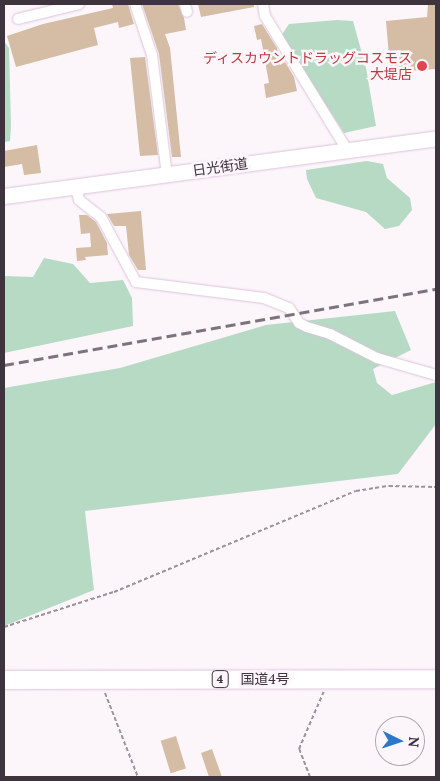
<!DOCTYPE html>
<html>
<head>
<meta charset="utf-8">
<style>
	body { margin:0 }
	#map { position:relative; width:440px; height:781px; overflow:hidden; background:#fcf6fb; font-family:Lora,"Noto Sans JP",serif }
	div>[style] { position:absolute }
	.green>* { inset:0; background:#b6dac4 }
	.building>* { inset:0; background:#d4bca5; transform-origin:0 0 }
	.path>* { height:2px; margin-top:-1px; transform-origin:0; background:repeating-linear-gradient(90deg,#9b939a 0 4px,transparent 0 6.5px) }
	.roads { filter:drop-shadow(0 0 1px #dcc3da) drop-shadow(0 0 1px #dcc3da) }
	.minor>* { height:10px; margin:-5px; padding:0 5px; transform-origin:5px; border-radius:5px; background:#fff }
	.secondary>* { height:15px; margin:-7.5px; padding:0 7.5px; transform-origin:7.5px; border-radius:7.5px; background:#fff }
	.trunk>* { height:18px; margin:-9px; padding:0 9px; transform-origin:9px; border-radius:9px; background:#fff }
	.rail>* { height:2.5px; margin-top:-1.25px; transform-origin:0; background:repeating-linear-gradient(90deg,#7c737b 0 10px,transparent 0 15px) }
	.dots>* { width:14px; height:14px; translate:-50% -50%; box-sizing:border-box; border:2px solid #fcf6fb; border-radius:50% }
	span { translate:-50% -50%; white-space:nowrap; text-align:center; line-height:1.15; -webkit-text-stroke:5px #fcf6fb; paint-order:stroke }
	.shield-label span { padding:1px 4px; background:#fcf6fb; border:1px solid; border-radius:4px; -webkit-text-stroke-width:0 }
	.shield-label { font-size:12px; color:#3e343d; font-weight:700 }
	.health-label { font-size:14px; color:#be3a42 }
	.right { translate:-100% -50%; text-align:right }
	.street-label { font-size:14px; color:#3e343d }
	.frame { position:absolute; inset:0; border:5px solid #3e343d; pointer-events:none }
	.north { position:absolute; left:375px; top:716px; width:50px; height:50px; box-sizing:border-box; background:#fcf6fb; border:1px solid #b0a8af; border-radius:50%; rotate:94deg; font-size:14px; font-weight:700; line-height:20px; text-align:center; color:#3e343d }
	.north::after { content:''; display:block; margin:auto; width:18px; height:22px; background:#2c78c8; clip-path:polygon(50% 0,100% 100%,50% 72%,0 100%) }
</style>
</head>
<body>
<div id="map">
	<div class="green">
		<div style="clip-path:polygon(337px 20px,353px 21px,366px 68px,376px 126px,344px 133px,281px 36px,289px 24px)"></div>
		<div style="clip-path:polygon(4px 41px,9px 48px,11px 126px,10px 141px,4px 142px)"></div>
		<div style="clip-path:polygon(367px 161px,383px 164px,387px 178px,410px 198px,412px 210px,399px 226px,385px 229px,366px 212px,316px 198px,307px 179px,306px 170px)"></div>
		<div style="clip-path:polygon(44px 258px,73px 264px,90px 283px,123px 280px,132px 298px,133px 326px,4px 353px,4px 276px,33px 277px)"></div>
		<div style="clip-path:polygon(395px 311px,411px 350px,373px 369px,377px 383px,392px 395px,436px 382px,436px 424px,398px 474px,85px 511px,94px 590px,4px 626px,4px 388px,120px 368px,266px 325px)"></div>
	</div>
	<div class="building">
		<div style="clip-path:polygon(112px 4px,128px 4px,134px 24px,119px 28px,118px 22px,94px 28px,98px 45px,16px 67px,7px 36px,43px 24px,113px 8px)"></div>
		<div style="clip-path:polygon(142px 4px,178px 4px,184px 18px,186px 30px,165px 34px,170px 48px,181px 157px,172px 157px,159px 54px)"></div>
		<div style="clip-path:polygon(198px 4px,254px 4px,254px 7px,201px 17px)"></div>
		<div style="clip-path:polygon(428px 4px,436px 4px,436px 69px,408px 71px,409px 78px,391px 80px,386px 21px,427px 17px)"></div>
		<div style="clip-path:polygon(262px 24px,277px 48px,280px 65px,285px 62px,294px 77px,297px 91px,266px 98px,264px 84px,269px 83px,261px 39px,257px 40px,254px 26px)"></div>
		<div style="clip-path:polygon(145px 57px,158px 155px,140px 156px,130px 58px)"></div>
		<div style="clip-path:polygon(37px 145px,41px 173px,24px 175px,22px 164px,4px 167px,4px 151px)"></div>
		<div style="clip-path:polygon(141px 211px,146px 270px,138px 270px,129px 255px,126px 226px,114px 226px,107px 214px)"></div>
		<div style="clip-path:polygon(79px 215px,87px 215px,96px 222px,107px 243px,108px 255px,85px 257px,86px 260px,77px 261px,76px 248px,91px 247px,90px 233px,81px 234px)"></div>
		<div style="left:176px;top:736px;width:34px;height:16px;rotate:73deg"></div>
		<div style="clip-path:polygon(212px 749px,222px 777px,209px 777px,201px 753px)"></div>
	</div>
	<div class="path">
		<div style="left:4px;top:627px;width:115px;rotate:-17.7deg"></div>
		<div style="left:114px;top:592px;width:262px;rotate:-22.7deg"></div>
		<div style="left:356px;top:491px;width:33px;rotate:-9deg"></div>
		<div style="left:389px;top:486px;width:47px;rotate:1.2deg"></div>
		<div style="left:105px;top:693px;width:90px;rotate:68.6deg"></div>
		<div style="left:310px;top:777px;width:30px;rotate:-111deg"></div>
		<div style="left:299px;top:749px;width:63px;rotate:-66.7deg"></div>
	</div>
	<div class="roads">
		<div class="minor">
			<div style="left:135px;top:4px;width:54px;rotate:71.6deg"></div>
			<div style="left:152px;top:55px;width:121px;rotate:82.9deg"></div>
			<div style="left:185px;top:4px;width:8px;rotate:76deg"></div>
			<div style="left:263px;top:4px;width:12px;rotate:81deg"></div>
			<div style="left:265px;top:16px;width:157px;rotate:58.5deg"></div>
			<div style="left:18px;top:19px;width:63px;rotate:-13.8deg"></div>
			<div style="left:76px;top:187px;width:13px;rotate:77deg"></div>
			<div style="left:79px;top:200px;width:28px;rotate:38deg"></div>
			<div style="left:101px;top:217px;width:74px;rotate:61.7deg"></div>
			<div style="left:136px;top:282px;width:129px;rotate:7.1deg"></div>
			<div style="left:264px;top:298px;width:27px;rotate:22deg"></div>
			<div style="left:289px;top:308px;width:18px;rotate:56deg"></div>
			<div style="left:299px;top:323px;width:9px;rotate:27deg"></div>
			<div style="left:307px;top:327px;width:24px;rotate:17deg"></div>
			<div style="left:330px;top:334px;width:53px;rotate:27.1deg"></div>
			<div style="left:377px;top:358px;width:61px;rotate:16.1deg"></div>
		</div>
		<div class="secondary">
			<div style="left:4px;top:196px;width:436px;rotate:-7.6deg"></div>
		</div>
		<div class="trunk">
			<div style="left:4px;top:680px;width:432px;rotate:-0.1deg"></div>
		</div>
	</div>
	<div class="rail">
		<div style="left:4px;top:365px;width:439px;rotate:-10deg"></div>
	</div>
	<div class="dots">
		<div style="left:422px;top:66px;background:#e0444e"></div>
	</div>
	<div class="shield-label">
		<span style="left:220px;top:679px">4</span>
	</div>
	<div class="health-label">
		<span class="right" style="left:412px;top:66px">ディスカウントドラッグコスモス<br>大堤店</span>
	</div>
	<div class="street-label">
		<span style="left:220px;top:167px;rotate:-8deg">日光街道</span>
		<span style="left:265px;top:679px">国道4号</span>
	</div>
	<div class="frame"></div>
	<div class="north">N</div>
</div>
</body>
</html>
